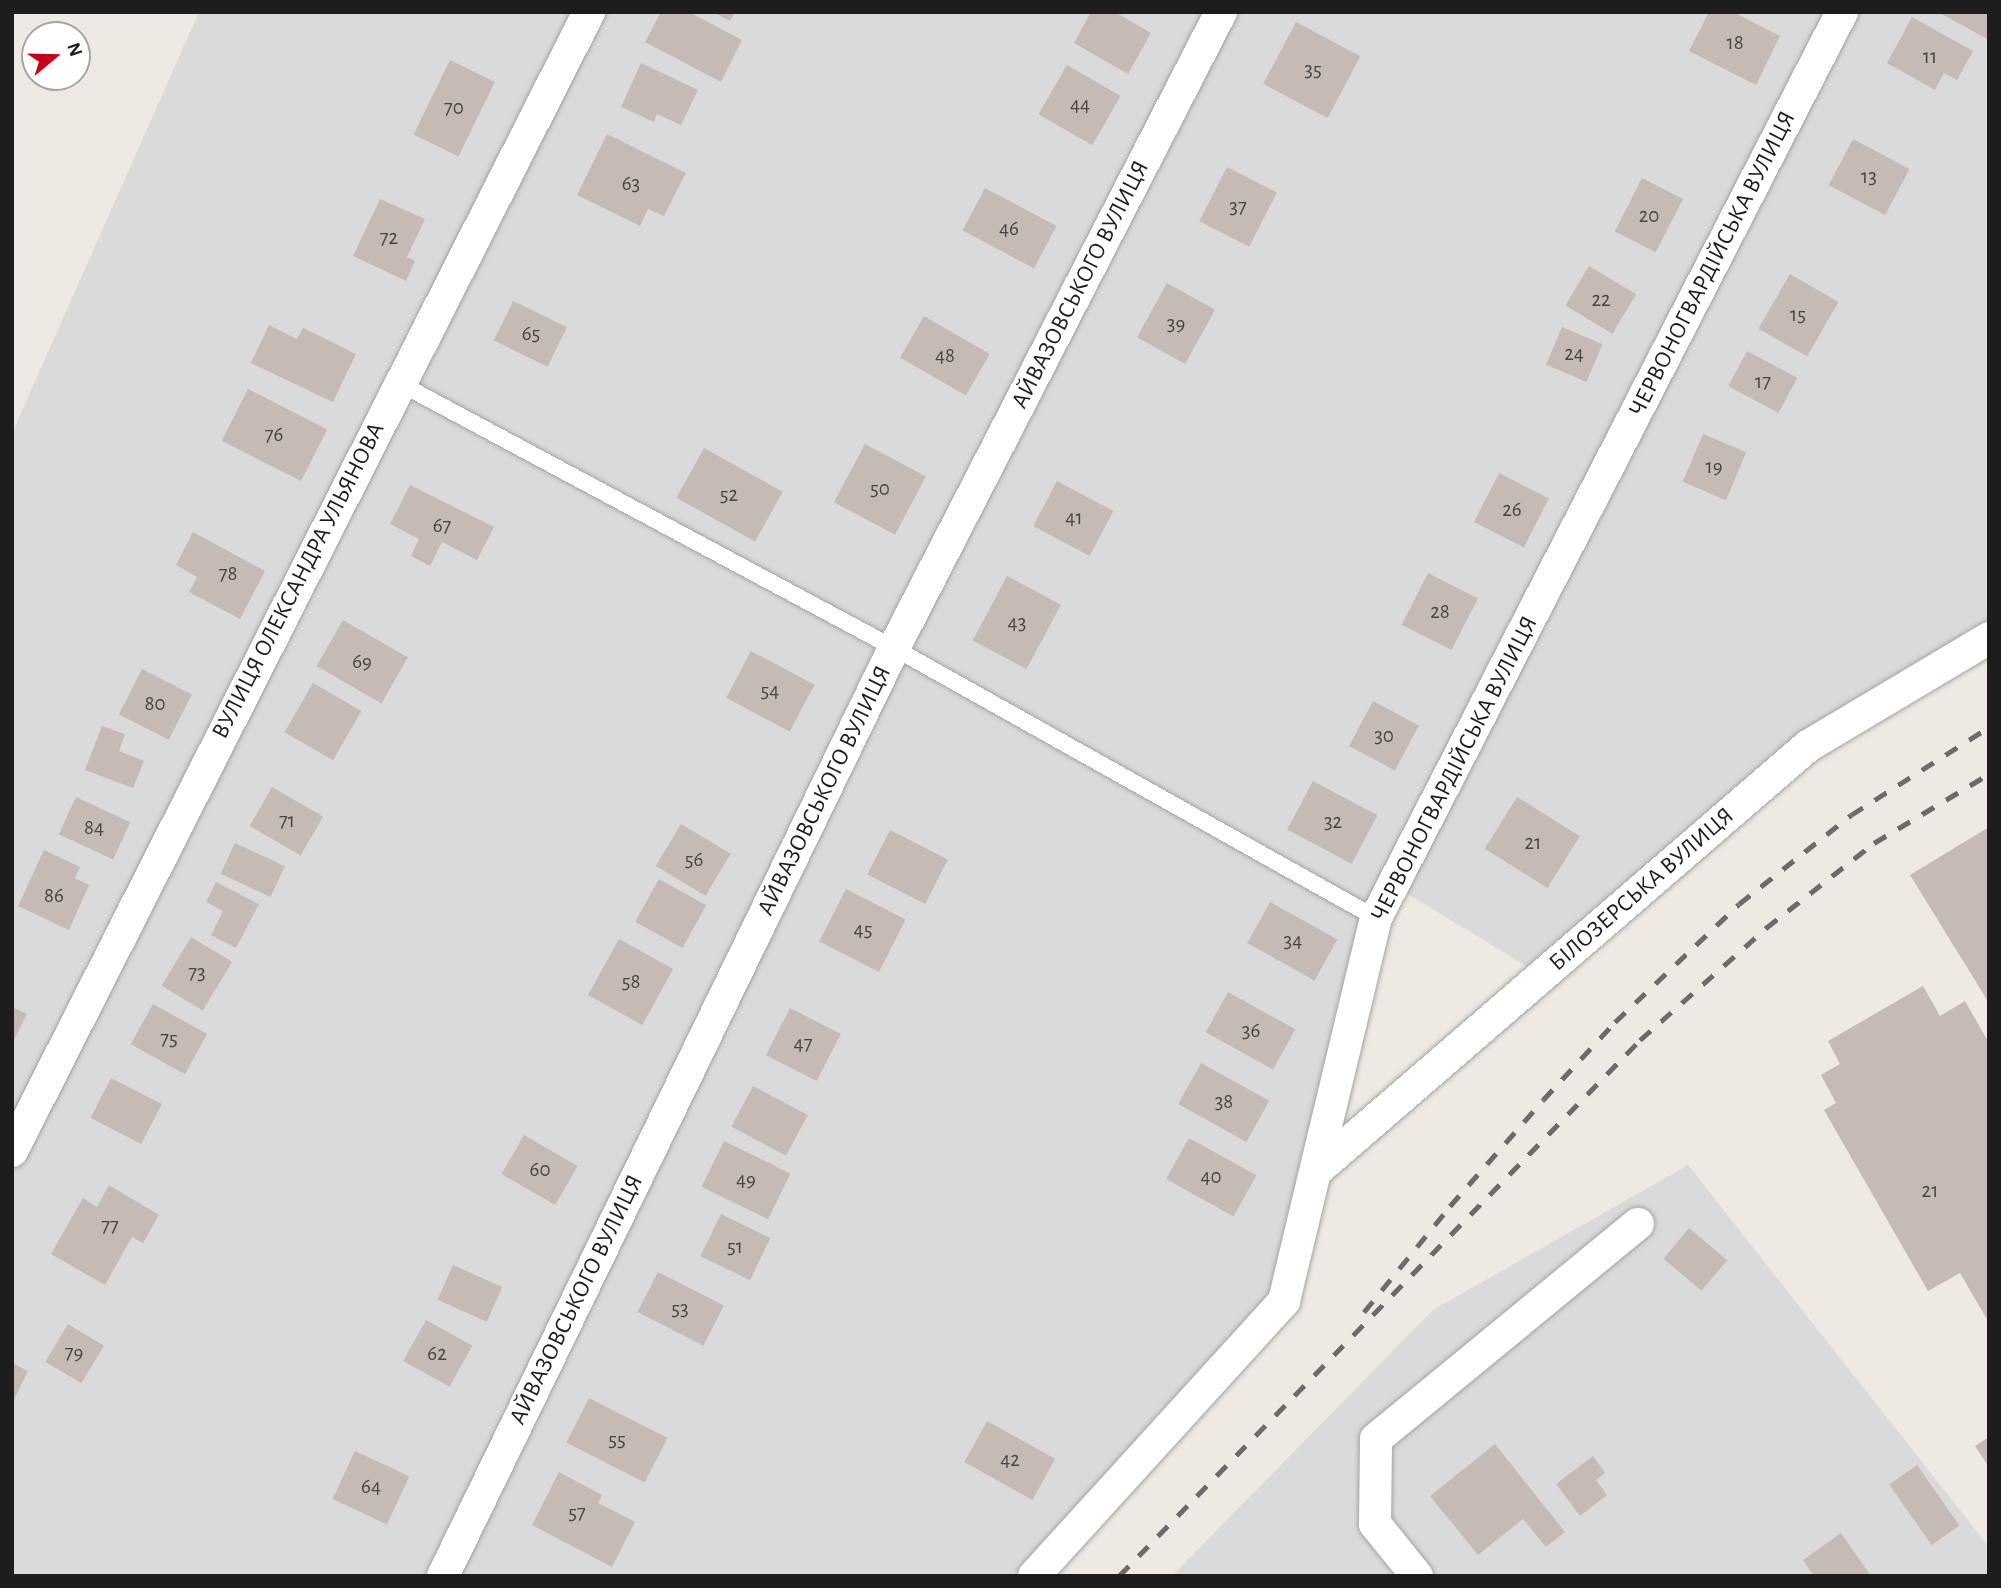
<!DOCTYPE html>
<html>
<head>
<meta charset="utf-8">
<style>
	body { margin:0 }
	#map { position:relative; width:2001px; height:1588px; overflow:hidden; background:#eee9e2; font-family:"Alegreya Sans",sans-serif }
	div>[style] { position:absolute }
	.residential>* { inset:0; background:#dbdada }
	.building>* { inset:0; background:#c6bab5; transform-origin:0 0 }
	.roads { filter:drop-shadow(0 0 2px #a4a4a4) drop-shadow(0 0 2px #a4a4a4) }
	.service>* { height:16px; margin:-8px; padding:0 8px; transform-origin:8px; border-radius:8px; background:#fff }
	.minor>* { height:32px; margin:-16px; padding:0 16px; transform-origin:16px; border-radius:16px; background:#fff }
	.rail>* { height:5px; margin-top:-2.5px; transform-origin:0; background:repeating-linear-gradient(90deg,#6b6b6b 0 14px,transparent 0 28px) }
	span { translate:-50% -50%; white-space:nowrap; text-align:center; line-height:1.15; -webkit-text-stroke:5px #fff; paint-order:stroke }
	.number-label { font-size:21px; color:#474443 }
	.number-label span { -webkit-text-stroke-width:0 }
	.street-label { font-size:24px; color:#1d1d1d }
	.frame { position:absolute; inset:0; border:14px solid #1d1d1d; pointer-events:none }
	.north { position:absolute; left:21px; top:21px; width:70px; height:70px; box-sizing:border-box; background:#fff; border:2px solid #a5a5a5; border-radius:50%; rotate:71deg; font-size:19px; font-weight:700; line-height:28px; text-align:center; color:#1d1d1d }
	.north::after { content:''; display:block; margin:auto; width:24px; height:32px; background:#c90019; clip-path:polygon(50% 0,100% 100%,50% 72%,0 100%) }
</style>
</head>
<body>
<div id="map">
	<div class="residential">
		<div style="clip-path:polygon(199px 12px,586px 12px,12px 1143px,12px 433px)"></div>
		<div style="clip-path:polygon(591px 12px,1218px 12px,894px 646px,402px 382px)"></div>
		<div style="clip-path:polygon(1222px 12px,1841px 12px,1376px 917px,896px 647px)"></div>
		<div style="clip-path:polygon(1852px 12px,1989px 12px,1989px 634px,1805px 741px,1538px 973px,1401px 890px)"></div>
		<div style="clip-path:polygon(400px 385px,892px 649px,441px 1576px,12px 1576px,12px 1154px)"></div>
		<div style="clip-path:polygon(895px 651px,1374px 919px,1278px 1298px,1024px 1576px,445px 1576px)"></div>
		<div style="clip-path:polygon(1688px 1165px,1989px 1547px,1989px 1576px,1172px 1576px,1433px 1310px)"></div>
	</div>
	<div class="building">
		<div style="clip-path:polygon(661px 12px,689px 12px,742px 40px,721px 82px,645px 42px)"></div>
		<div style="clip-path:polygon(713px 12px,735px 12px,730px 21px)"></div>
		<div style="clip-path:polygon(1091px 12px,1115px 12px,1151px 33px,1128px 74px,1074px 43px)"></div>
		<div style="clip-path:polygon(1709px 12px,1733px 12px,1780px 36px,1756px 85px,1689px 51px)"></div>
		<div style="clip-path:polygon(1938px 12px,1989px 12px,1989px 40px)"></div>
		<div style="clip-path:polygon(1912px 17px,1973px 51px,1957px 80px,1944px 73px,1935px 90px,1887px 63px)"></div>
		<div style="left:1296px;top:22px;width:73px;height:70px;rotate:28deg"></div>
		<div style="left:450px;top:60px;width:50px;height:83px;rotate:26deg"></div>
		<div style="clip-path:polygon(641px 63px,698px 90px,681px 125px,657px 114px,654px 122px,621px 107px)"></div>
		<div style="left:1067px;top:65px;width:62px;height:57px;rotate:30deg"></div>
		<div style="clip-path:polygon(607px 134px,686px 173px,664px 216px,648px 209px,640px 226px,577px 195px)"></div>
		<div style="left:1853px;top:139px;width:64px;height:52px;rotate:28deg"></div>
		<div style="left:1227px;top:167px;width:56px;height:61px;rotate:27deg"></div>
		<div style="left:1642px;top:178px;width:46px;height:60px;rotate:27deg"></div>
		<div style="left:985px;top:188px;width:81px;height:48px;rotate:28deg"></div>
		<div style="clip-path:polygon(380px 199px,425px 219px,407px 257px,415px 261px,406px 281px,353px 256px)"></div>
		<div style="left:1589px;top:266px;width:55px;height:46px;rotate:31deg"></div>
		<div style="left:1790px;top:274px;width:56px;height:63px;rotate:30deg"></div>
		<div style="left:1167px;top:283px;width:55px;height:62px;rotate:29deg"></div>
		<div style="left:513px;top:301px;width:60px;height:44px;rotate:26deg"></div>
		<div style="left:924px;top:316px;width:76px;height:48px;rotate:30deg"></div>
		<div style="clip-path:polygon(269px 325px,297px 339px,303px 328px,356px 354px,333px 402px,251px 363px)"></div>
		<div style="left:1562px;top:327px;width:44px;height:41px;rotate:23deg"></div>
		<div style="left:1747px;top:351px;width:57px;height:40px;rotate:28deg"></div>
		<div style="left:248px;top:389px;width:89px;height:58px;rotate:27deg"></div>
		<div style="left:1703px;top:434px;width:47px;height:52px;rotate:23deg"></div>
		<div style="left:865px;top:444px;width:69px;height:66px;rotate:28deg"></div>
		<div style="left:704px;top:448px;width:90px;height:57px;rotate:29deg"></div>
		<div style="left:1499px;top:473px;width:56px;height:55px;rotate:27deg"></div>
		<div style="left:1057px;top:481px;width:64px;height:51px;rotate:28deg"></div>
		<div style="clip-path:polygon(410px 485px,494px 527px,477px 560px,442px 542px,430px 566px,411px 556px,419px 539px,390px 524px)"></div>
		<div style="clip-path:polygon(193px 532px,265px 571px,240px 619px,189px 592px,197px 577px,176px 565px)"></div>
		<div style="left:1428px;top:573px;width:56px;height:58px;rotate:27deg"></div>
		<div style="left:1007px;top:576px;width:61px;height:73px;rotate:28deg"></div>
		<div style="left:343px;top:620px;width:75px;height:53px;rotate:30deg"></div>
		<div style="left:751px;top:651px;width:72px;height:53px;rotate:28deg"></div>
		<div style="left:142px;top:669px;width:56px;height:51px;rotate:27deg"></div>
		<div style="left:313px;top:683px;width:56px;height:57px;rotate:30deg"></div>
		<div style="left:1373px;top:701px;width:52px;height:51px;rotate:28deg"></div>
		<div style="clip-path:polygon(102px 726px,125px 734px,119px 751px,144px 761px,133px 788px,85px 770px)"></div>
		<div style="left:1313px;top:781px;width:73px;height:55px;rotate:28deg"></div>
		<div style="left:272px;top:787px;width:59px;height:45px;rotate:30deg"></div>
		<div style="left:76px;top:797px;width:60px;height:41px;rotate:25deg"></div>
		<div style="left:1517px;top:797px;width:74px;height:61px;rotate:32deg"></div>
		<div style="left:681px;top:824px;width:58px;height:49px;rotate:31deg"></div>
		<div style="clip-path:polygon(1989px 827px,1989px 1003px,1910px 875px)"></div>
		<div style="left:890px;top:830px;width:65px;height:50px;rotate:27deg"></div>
		<div style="left:235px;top:843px;width:55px;height:34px;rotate:25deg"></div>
		<div style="clip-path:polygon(44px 850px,80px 867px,75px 878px,89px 885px,69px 930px,18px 906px)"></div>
		<div style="left:659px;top:879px;width:54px;height:49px;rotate:29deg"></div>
		<div style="clip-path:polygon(216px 882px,259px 904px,236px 948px,211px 935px,223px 911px,206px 902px)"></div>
		<div style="left:846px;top:889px;width:67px;height:59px;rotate:27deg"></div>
		<div style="left:1270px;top:902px;width:77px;height:47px;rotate:29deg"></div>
		<div style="left:191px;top:937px;width:48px;height:57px;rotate:31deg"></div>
		<div style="left:619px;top:939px;width:62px;height:64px;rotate:29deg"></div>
		<div style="clip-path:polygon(1923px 986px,1940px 1016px,1965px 1001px,1989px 1043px,1989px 1323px,1960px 1273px,1928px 1291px,1824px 1110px,1836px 1103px,1821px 1075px,1840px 1064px,1828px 1041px)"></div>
		<div style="left:1228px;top:992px;width:77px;height:46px;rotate:29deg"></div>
		<div style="left:153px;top:1004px;width:62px;height:46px;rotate:29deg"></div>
		<div style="clip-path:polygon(12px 1007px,27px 1014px,12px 1044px)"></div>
		<div style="left:790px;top:1008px;width:57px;height:53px;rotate:27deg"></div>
		<div style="left:1201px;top:1063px;width:78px;height:47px;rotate:29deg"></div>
		<div style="left:111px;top:1078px;width:57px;height:45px;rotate:27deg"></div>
		<div style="left:753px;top:1086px;width:62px;height:46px;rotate:28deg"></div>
		<div style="left:524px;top:1135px;width:62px;height:45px;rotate:30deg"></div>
		<div style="left:1189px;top:1138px;width:77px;height:47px;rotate:29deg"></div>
		<div style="left:724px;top:1141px;width:74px;height:51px;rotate:26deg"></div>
		<div style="clip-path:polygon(109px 1185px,159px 1215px,143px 1243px,132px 1237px,105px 1285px,51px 1254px,83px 1198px,97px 1207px)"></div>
		<div style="left:721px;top:1214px;width:55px;height:47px;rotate:26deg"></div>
		<div style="left:1689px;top:1228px;width:50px;height:40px;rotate:40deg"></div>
		<div style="left:453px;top:1265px;width:54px;height:38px;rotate:24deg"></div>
		<div style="left:658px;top:1272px;width:74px;height:45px;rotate:27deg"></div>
		<div style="left:426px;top:1320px;width:53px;height:47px;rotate:29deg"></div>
		<div style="left:68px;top:1324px;width:42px;height:44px;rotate:31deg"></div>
		<div style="clip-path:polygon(12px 1363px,28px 1371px,12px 1404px)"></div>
		<div style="left:589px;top:1398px;width:88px;height:50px;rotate:27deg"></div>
		<div style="left:987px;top:1421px;width:78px;height:47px;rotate:29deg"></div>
		<div style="clip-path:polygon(1989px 1437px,1989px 1467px,1975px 1446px)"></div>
		<div style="clip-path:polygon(1495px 1444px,1565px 1532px,1546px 1547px,1523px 1519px,1478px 1555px,1430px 1496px)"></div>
		<div style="left:355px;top:1451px;width:60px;height:53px;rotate:25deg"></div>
		<div style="clip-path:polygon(1593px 1456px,1605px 1473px,1596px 1480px,1607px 1495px,1580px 1516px,1556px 1484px)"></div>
		<div style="left:1917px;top:1465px;width:74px;height:34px;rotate:55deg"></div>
		<div style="clip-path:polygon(559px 1472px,602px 1495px,598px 1503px,635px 1522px,612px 1567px,532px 1525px)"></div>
		<div style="clip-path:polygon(1841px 1533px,1871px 1576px,1814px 1576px,1803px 1560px)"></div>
	</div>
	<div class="roads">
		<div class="service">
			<div style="left:399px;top:383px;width:561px;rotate:28.16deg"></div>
			<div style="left:894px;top:648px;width:552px;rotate:29.26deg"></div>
		</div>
		<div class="minor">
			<div style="left:12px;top:1151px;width:1277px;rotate:-63.13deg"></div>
			<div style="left:1316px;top:1171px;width:650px;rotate:-40.82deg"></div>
			<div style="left:1808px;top:746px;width:211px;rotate:-30.8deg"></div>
			<div style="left:443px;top:1576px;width:1032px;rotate:-64.08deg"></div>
			<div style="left:894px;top:648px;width:715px;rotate:-62.79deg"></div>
			<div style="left:1034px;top:1576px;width:372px;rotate:-47.7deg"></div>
			<div style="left:1284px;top:1301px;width:394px;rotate:-76.5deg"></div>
			<div style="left:1376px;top:918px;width:1019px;rotate:-62.78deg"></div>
			<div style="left:1417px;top:1576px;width:67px;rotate:-128.9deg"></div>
			<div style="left:1375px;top:1524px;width:85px;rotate:-89.3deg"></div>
			<div style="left:1376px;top:1439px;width:339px;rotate:-39.4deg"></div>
		</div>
	</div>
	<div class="rail">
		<div style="left:1364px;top:1312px;width:136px;rotate:-50.9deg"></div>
		<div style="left:1450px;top:1206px;width:141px;rotate:-48.7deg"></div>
		<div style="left:1543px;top:1100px;width:106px;rotate:-47.3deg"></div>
		<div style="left:1615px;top:1022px;width:171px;rotate:-43.6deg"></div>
		<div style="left:1739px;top:904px;width:143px;rotate:-38.5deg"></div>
		<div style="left:1851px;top:815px;width:164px;rotate:-32.5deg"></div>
		<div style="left:1119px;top:1576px;width:747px;rotate:-45.81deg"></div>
		<div style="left:1640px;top:1040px;width:169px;rotate:-41.6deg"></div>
		<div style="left:1766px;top:928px;width:137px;rotate:-38.2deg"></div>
		<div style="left:1874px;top:843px;width:134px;rotate:-31deg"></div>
	</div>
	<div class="number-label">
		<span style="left:1735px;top:43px">18</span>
		<span style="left:1930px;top:57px">11</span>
		<span style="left:1313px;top:70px">35</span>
		<span style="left:1080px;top:105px">44</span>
		<span style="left:454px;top:108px">70</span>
		<span style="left:1869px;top:177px">13</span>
		<span style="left:631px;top:184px">63</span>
		<span style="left:1238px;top:207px">37</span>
		<span style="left:1649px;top:216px">20</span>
		<span style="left:1009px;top:229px">46</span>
		<span style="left:389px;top:238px">72</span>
		<span style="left:1601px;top:300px">22</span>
		<span style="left:1798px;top:315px">15</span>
		<span style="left:1176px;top:324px">39</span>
		<span style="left:531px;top:334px">65</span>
		<span style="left:1574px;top:354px">24</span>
		<span style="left:945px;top:356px">48</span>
		<span style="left:1763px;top:382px">17</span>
		<span style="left:274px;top:435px">76</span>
		<span style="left:1714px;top:467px">19</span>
		<span style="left:880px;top:489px">50</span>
		<span style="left:729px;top:495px">52</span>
		<span style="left:1512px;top:510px">26</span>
		<span style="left:1074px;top:518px">41</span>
		<span style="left:442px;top:526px">67</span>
		<span style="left:228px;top:574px">78</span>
		<span style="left:1440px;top:612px">28</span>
		<span style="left:1017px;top:623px">43</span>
		<span style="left:362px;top:662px">69</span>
		<span style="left:770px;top:691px">54</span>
		<span style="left:155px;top:704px">80</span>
		<span style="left:1384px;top:736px">30</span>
		<span style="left:287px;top:821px">71</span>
		<span style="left:1333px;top:822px">32</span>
		<span style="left:94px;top:828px">84</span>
		<span style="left:1533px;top:843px">21</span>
		<span style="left:694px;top:860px">56</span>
		<span style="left:54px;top:896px">86</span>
		<span style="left:863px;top:930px">45</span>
		<span style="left:1293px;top:941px">34</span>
		<span style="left:197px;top:973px">73</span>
		<span style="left:631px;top:982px">58</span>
		<span style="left:1251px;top:1031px">36</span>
		<span style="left:169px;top:1039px">75</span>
		<span style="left:803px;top:1044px">47</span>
		<span style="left:1224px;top:1102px">38</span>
		<span style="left:540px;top:1170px">60</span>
		<span style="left:1211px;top:1177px">40</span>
		<span style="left:746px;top:1180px">49</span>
		<span style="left:1930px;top:1191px">21</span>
		<span style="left:110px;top:1226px">77</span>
		<span style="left:735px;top:1247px">51</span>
		<span style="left:680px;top:1309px">53</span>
		<span style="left:74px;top:1353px">79</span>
		<span style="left:437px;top:1354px">62</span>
		<span style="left:617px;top:1440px">55</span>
		<span style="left:1010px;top:1460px">42</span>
		<span style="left:371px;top:1487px">64</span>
		<span style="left:577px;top:1513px">57</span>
	</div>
	<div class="street-label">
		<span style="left:1713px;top:264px;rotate:-63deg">ЧЕРВОНОГВАРДІЙСЬКА ВУЛИЦЯ</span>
		<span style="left:1081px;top:285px;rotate:-63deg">АЙВАЗОВСЬКОГО ВУЛИЦЯ</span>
		<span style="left:299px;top:581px;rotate:-63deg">ВУЛИЦЯ ОЛЕКСАНДРА УЛЬЯНОВА</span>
		<span style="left:1455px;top:769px;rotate:-63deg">ЧЕРВОНОГВАРДІЙСЬКА ВУЛИЦЯ</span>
		<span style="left:825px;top:791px;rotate:-64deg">АЙВАЗОВСЬКОГО ВУЛИЦЯ</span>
		<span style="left:1642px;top:890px;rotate:-41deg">БІЛОЗЕРСЬКА ВУЛИЦЯ</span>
		<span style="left:577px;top:1300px;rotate:-64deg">АЙВАЗОВСЬКОГО ВУЛИЦЯ</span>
	</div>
	<div class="frame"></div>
	<div class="north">N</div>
</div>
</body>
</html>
